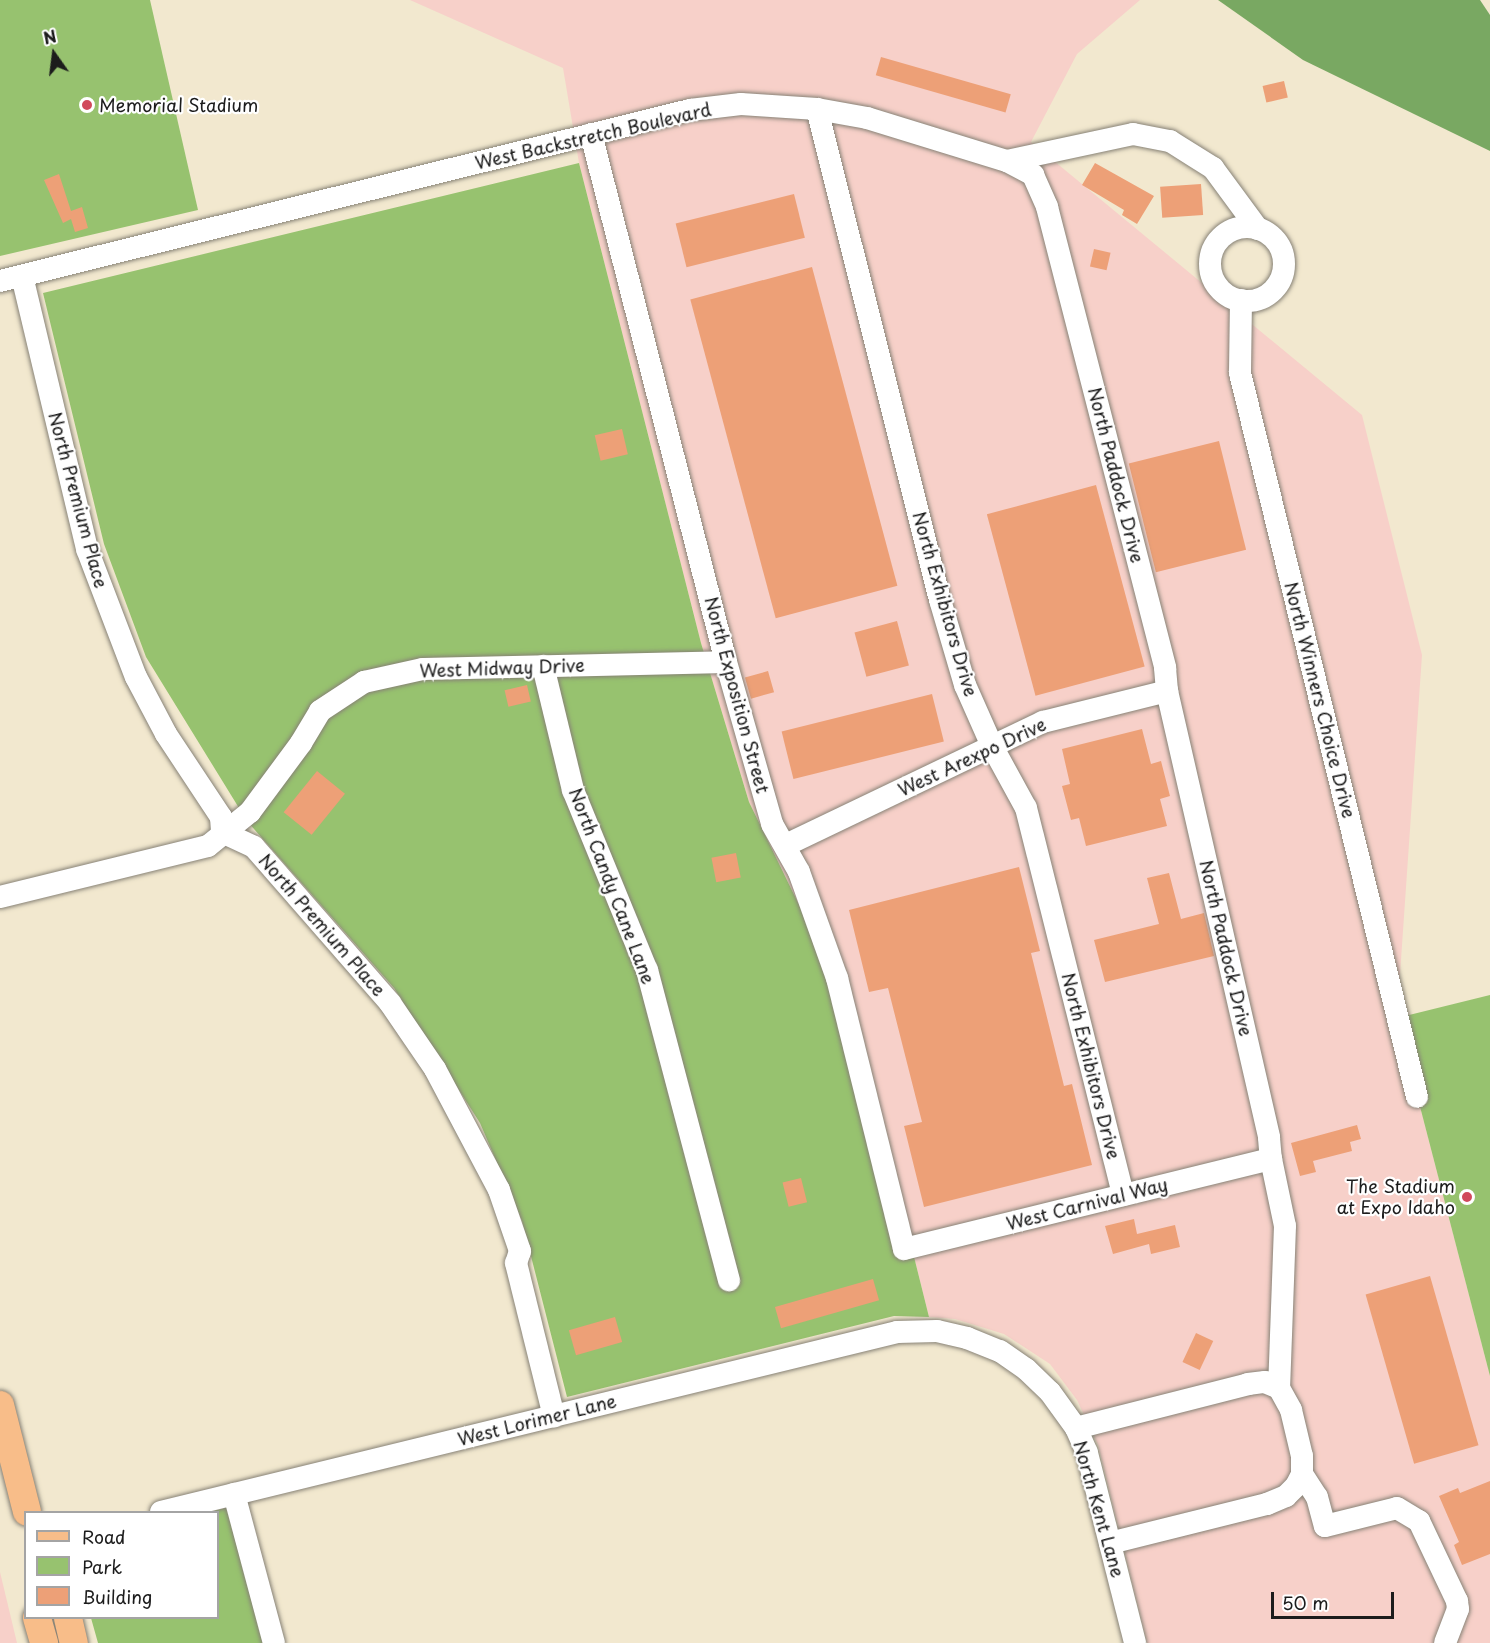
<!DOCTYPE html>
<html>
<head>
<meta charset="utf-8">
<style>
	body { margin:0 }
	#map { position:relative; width:1490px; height:1643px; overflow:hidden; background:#f2e8cf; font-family:"Playpen Sans",sans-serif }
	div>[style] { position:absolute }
	.built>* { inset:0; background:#f7d0c9 }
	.green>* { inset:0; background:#97c26f }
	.forest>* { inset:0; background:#79a862 }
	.building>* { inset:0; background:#eda077; transform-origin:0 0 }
	.roads { filter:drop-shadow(0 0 2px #878276) drop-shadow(0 0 2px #878276) }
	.minor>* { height:22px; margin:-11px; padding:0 11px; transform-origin:11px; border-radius:11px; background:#fff }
	.minor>.ring { margin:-11px; padding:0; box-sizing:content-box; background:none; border:22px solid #fff; border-radius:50% }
	.major>* { height:28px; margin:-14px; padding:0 14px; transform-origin:14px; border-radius:14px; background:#f8bd89 }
	.dots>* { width:16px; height:16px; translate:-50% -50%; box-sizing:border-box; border:3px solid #fff; border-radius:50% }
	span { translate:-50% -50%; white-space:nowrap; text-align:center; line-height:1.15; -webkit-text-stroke:4.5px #fff; paint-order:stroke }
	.poi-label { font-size:18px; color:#1c1c1c }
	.left { translate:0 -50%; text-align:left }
	.right { translate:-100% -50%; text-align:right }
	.street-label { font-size:18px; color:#1c1c1c }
	.legend { position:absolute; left:24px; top:1511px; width:195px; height:108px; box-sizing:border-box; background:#fff; border:2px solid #a4a4a4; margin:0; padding:8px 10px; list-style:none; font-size:18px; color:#1c1c1c }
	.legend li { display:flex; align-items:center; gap:12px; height:30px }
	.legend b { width:30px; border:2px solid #a4a4a4 }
	.north { position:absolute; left:24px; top:24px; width:60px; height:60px; -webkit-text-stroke:4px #fff; paint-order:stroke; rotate:346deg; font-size:16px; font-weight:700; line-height:24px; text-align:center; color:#1c1c1c }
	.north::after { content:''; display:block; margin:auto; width:21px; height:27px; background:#1c1c1c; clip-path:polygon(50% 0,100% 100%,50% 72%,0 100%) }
	.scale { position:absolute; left:1271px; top:1592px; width:123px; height:27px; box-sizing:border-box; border:3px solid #1c1c1c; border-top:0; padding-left:8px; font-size:18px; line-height:21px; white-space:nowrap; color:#1c1c1c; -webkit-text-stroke:4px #fff; paint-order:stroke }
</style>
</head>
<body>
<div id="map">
	<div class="built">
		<div style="clip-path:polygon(410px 0,1140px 0,1077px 54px,1031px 142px,1362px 415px,1422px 655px,1397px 1018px,1490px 1376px,1490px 1643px,1147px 1643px,1098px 1445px,1077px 1400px,1050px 1364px,1004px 1334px,955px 1319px,929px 1317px,855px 1020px,749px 802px,701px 643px,579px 163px,563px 68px)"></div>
		<div style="clip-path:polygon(0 1572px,17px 1643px,0 1643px)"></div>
	</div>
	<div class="green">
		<div style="clip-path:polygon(0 0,150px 0,198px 210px,0 256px)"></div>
		<div style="clip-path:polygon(579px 163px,701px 643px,749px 802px,855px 1020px,929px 1317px,894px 1316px,567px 1397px,522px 1221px,480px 1123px,394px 988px,247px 821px,146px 657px,104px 544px,43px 293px)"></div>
		<div style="clip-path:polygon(1490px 995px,1490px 1376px,1397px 1018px)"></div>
		<div style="clip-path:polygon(229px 1507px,266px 1643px,98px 1643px,91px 1618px,218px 1618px,218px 1512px,209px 1512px)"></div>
	</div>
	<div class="forest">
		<div style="clip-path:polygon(1218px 0,1480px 0,1490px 15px,1490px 151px,1303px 60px)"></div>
	</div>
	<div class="building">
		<div style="left:881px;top:57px;width:135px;height:19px;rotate:16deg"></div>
		<div style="left:1284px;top:81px;width:17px;height:22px;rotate:77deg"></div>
		<div style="clip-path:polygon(1095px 163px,1154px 196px,1137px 224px,1122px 215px,1124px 210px,1082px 185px)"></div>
		<div style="clip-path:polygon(59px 174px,71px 211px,82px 207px,88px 228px,75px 232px,71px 219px,63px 223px,44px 180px)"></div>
		<div style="left:1201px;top:184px;width:31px;height:41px;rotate:86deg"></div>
		<div style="left:794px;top:194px;width:45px;height:122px;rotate:76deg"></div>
		<div style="left:1094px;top:249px;width:17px;height:18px;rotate:13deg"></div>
		<div style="left:812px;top:267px;width:330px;height:126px;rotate:75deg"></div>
		<div style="left:622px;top:429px;width:26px;height:28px;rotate:77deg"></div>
		<div style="left:1219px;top:441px;width:112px;height:93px;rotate:76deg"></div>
		<div style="left:1096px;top:485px;width:188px;height:113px;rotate:75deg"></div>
		<div style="left:897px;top:621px;width:46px;height:44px;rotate:75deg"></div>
		<div style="left:768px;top:671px;width:22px;height:24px;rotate:74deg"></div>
		<div style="left:527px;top:685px;width:17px;height:23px;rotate:77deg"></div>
		<div style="left:932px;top:694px;width:49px;height:155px;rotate:76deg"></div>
		<div style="clip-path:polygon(1142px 729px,1151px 764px,1161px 761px,1170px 796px,1160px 799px,1167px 826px,1086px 846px,1079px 818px,1071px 820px,1062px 786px,1070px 784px,1062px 749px)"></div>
		<div style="left:317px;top:771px;width:36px;height:53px;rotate:39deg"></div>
		<div style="left:736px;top:853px;width:25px;height:25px;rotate:79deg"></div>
		<div style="clip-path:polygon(1019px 867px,1040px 951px,1031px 953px,1064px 1086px,1072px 1084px,1092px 1165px,924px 1207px,904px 1126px,922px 1122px,888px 988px,869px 992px,849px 910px)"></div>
		<div style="clip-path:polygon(1169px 873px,1181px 919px,1204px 913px,1214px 956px,1105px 982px,1094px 940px,1159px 924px,1147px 878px)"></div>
		<div style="clip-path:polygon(1357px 1125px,1361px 1139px,1350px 1142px,1352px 1151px,1313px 1161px,1316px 1172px,1300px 1176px,1291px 1143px)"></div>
		<div style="left:801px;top:1178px;width:25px;height:19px;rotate:76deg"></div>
		<div style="clip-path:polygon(1134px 1219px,1137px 1234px,1175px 1225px,1180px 1247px,1151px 1254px,1149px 1244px,1113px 1254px,1105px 1226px)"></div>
		<div style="left:1430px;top:1276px;width:176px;height:67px;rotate:74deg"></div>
		<div style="left:873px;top:1279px;width:22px;height:102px;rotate:74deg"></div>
		<div style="left:615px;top:1317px;width:26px;height:48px;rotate:74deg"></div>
		<div style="left:1196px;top:1333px;width:19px;height:32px;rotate:25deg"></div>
		<div style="clip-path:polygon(1490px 1481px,1490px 1554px,1462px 1565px,1454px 1545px,1459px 1542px,1439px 1496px,1458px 1488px,1460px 1493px)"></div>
	</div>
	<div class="roads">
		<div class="minor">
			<div style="left:817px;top:109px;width:506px;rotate:75.94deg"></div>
			<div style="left:940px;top:600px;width:89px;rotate:73.6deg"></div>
			<div style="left:965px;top:685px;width:67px;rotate:66.1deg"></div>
			<div style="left:992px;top:746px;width:71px;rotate:61.3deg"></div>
			<div style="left:1026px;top:808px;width:399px;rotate:75.9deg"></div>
			<div style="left:591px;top:134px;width:545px;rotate:75.66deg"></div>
			<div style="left:726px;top:662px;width:168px;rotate:74.1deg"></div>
			<div style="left:772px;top:824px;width:55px;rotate:60.6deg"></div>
			<div style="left:799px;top:872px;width:113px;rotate:70.3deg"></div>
			<div style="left:837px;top:978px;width:279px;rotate:76.1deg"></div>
			<div style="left:904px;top:1249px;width:378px;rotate:-13.8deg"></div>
			<div style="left:1007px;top:161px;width:30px;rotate:28deg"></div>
			<div style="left:1033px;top:175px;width:35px;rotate:66deg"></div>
			<div style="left:1047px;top:207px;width:476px;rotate:75.6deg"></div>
			<div style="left:1165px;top:668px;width:23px;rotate:85deg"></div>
			<div style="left:1167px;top:691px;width:458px;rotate:77.1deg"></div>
			<div style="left:1269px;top:1138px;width:21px;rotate:85deg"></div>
			<div style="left:1271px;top:1159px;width:68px;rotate:78.2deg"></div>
			<div style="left:1285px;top:1226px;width:162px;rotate:92.1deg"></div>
			<div style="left:1279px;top:1388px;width:25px;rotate:61deg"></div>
			<div style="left:1291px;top:1410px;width:47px;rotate:76.6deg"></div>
			<div style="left:1302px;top:1456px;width:18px;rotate:90deg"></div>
			<div style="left:1302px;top:1474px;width:27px;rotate:57deg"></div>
			<div style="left:1317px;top:1497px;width:30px;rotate:75deg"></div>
			<div style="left:1325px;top:1526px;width:74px;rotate:-14deg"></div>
			<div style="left:1397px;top:1508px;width:26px;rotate:31deg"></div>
			<div style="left:1419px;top:1521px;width:89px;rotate:64.6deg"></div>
			<div style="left:1457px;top:1601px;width:8px;rotate:83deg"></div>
			<div style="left:1458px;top:1609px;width:36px;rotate:111deg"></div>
			<div class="ring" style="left:1210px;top:227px;width:52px;height:52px"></div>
			<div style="left:22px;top:276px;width:281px;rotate:76.6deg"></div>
			<div style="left:87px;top:549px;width:137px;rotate:69.1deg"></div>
			<div style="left:136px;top:677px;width:64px;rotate:62.2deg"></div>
			<div style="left:166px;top:734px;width:100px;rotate:56.5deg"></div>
			<div style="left:221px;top:817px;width:15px;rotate:86deg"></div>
			<div style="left:222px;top:832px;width:35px;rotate:25deg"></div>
			<div style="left:254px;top:847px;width:207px;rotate:48.9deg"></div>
			<div style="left:390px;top:1003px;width:80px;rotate:55.7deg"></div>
			<div style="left:435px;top:1069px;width:137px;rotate:62.1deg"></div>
			<div style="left:499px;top:1190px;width:65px;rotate:71deg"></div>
			<div style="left:520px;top:1251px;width:13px;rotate:108deg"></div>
			<div style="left:516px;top:1263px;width:158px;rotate:76.1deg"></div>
			<div style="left:0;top:281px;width:711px;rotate:-13.92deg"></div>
			<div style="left:690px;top:110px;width:51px;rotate:-6.7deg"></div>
			<div style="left:741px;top:104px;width:76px;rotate:3.8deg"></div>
			<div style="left:817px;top:109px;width:51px;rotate:10.2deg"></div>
			<div style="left:867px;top:118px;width:146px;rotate:17.1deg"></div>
			<div style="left:1007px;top:161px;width:129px;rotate:-12.1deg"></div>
			<div style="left:1133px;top:134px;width:38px;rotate:11deg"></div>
			<div style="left:1170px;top:141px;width:51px;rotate:32.1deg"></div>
			<div style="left:1213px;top:168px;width:76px;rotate:53.6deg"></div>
			<div style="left:1241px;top:300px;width:73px;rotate:90.8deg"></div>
			<div style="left:1240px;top:373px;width:745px;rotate:76.26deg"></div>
			<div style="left:543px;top:666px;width:128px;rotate:76.4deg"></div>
			<div style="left:573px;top:790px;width:195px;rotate:67.7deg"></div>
			<div style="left:647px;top:970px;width:321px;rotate:75.2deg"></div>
			<div style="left:786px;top:845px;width:285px;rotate:-25.6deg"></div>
			<div style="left:1043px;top:722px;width:128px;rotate:-14deg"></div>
			<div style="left:0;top:897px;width:214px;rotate:-13.8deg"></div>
			<div style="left:208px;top:846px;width:54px;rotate:-39deg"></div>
			<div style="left:250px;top:812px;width:86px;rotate:-53.5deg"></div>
			<div style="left:301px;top:743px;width:37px;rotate:-59deg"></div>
			<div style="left:320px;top:711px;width:53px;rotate:-33.4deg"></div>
			<div style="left:364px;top:682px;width:60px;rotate:-12.4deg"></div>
			<div style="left:423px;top:669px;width:303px;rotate:-1.3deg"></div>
			<div style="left:1076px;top:1428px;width:178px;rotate:-14.3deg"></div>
			<div style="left:1248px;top:1384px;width:17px;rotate:-7deg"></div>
			<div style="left:1265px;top:1382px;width:15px;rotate:23deg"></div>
			<div style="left:234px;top:1494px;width:154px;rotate:75deg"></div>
			<div style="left:161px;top:1512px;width:758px;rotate:-13.74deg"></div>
			<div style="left:897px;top:1332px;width:40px;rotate:-1.4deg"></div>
			<div style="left:937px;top:1331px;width:31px;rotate:13deg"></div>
			<div style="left:967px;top:1338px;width:35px;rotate:22deg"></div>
			<div style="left:1000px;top:1351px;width:32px;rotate:35deg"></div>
			<div style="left:1026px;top:1369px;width:33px;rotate:44deg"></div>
			<div style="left:1050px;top:1392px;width:44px;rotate:54.2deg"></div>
			<div style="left:1076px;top:1428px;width:27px;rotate:66deg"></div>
			<div style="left:1087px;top:1453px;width:196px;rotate:75.8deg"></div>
			<div style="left:1110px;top:1543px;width:162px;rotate:-14deg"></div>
			<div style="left:1267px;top:1504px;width:21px;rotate:-23deg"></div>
			<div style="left:1286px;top:1496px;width:14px;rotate:-45deg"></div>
			<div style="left:1296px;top:1486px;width:13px;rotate:-63deg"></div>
		</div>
		<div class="major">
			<div style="left:0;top:1405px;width:110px;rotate:75.8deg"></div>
			<div style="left:37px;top:1618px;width:26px;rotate:74deg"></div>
			<div style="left:68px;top:1618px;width:26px;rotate:77deg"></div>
		</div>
	</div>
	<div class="dots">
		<div style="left:87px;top:105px;background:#d1495b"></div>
		<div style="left:1467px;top:1197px;background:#d1495b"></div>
	</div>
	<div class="poi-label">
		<span class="left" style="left:99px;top:105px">Memorial Stadium</span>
		<span class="right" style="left:1455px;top:1197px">The Stadium<br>at Expo Idaho</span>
	</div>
	<div class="street-label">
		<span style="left:593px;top:136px;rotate:-13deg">West Backstretch Boulevard</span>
		<span style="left:1116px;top:475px;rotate:76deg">North Paddock Drive</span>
		<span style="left:78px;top:500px;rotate:75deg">North Premium Place</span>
		<span style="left:945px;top:604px;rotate:74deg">North Exhibitors Drive</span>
		<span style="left:502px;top:668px;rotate:-2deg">West Midway Drive</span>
		<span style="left:737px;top:695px;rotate:75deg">North Exposition Street</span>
		<span style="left:1320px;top:700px;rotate:76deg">North Winners Choice Drive</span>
		<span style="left:972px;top:757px;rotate:-25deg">West Arexpo Drive</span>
		<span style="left:612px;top:886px;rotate:69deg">North Candy Cane Lane</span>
		<span style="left:322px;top:925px;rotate:49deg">North Premium Place</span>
		<span style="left:1226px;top:948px;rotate:77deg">North Paddock Drive</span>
		<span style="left:1091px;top:1066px;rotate:76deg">North Exhibitors Drive</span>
		<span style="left:1087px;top:1204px;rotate:-14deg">West Carnival Way</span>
		<span style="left:537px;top:1420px;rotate:-14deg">West Lorimer Lane</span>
		<span style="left:1099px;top:1509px;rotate:74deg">North Kent Lane</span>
	</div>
	<ul class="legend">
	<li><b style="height:8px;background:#f8bd89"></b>Road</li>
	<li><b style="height:16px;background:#97c26f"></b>Park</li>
	<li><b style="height:16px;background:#eda077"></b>Building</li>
	</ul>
	<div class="north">N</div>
	<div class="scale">50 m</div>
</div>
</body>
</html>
